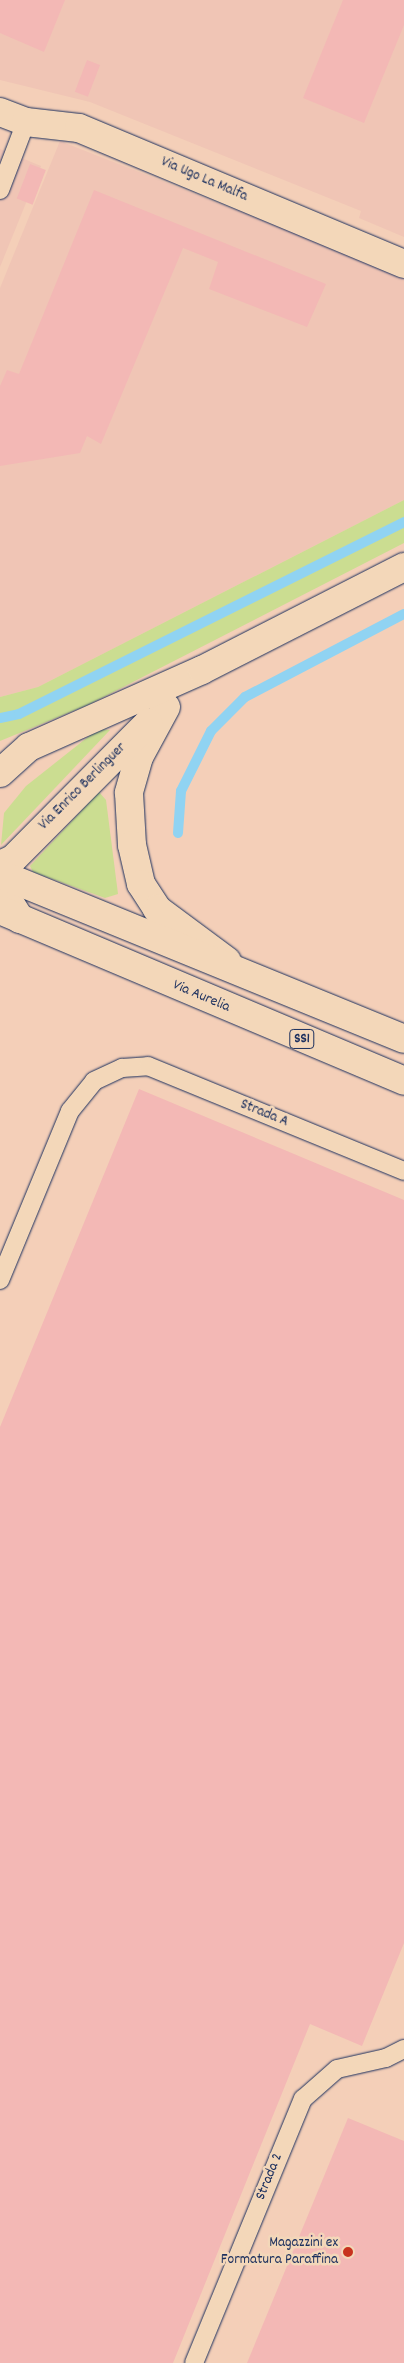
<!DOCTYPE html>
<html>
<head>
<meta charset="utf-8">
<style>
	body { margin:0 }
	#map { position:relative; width:404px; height:2363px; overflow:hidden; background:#f4cfb8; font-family:Dekko,sans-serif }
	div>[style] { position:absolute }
	.built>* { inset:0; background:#f0c5b5 }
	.green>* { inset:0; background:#cbdd91 }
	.stream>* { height:10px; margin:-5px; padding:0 5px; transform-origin:5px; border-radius:5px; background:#90d3f2 }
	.building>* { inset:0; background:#f3b8b5; transform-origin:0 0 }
	.roads { filter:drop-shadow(0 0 1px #1b2f5e) drop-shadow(0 0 1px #1b2f5e) }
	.lane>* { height:18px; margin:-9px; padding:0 9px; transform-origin:9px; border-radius:9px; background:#f3d7b9 }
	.street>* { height:28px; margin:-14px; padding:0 14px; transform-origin:14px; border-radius:14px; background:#f3d7b9 }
	.secondary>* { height:28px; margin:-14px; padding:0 14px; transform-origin:14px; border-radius:14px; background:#f3d7b9 }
	.primary>* { height:28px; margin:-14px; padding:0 14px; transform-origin:14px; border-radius:14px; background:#f3d7b9 }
	.dots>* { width:14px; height:14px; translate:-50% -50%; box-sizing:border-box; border:2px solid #f3d7b9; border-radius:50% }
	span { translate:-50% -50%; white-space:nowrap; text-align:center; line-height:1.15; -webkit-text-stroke:5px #f3d7b9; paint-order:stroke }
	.shield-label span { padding:1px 4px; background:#f3d7b9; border:1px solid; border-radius:4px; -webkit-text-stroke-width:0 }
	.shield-label { font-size:14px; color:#1b2f5e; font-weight:700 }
	.street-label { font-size:15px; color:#1b2f5e }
	.poi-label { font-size:15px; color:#1b2f5e }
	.right { translate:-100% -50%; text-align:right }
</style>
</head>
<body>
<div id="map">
	<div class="built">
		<div style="clip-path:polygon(0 0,404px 0,404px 237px,359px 218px,361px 211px,90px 102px,0 80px)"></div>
		<div style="clip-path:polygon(60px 141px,404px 276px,404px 500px,38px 687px,0 697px,0 288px)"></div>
		<div style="clip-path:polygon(0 149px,41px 166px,0 267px)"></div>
	</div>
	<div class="green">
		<div style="clip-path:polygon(404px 500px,404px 543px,90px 704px,0 741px,0 697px,38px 687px)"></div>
		<div style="clip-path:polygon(98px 729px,110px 730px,1px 845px,4px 813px,26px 786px)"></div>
		<div style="clip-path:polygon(99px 792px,106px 800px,118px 894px,105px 898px,33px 872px,30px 866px)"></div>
	</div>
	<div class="stream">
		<div style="left:0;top:718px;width:19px;rotate:-12deg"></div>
		<div style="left:19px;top:714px;width:430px;rotate:-26.5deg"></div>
		<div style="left:178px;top:833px;width:42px;rotate:-85.9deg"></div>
		<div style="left:181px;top:791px;width:67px;rotate:-63.4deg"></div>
		<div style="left:211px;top:731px;width:48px;rotate:-45deg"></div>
		<div style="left:245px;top:697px;width:179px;rotate:-27.6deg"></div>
	</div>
	<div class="building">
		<div style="clip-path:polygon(0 0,65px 0,44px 52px,0 33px)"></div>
		<div style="clip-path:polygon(343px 0,404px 0,404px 25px,364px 123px,303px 98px)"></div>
		<div style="left:87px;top:60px;width:14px;height:34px;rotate:21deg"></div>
		<div style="left:30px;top:164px;width:17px;height:37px;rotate:21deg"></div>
		<div style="clip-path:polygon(94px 190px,326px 284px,307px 327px,209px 289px,218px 262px,183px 248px,101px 444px,87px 436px,80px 453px,0 466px,0 386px,7px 370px,19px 374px)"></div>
		<div style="clip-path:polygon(139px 1089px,404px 1200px,404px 1943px,362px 2046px,310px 2024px,173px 2363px,0 2363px,0 1427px)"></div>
		<div style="clip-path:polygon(348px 2118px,404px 2141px,404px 2363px,247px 2363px)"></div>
	</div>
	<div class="roads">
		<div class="lane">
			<div style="left:0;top:190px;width:73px;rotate:-69.1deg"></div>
			<div style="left:0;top:1280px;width:183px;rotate:-67.5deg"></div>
			<div style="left:70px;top:1111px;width:38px;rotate:-51deg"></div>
			<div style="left:94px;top:1081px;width:31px;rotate:-25deg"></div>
			<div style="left:122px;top:1068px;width:26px;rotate:-4deg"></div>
			<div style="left:148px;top:1066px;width:277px;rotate:22.3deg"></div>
			<div style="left:194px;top:2363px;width:286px;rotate:-67.6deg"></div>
			<div style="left:303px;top:2099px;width:45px;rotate:-41.4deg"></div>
			<div style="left:337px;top:2069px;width:50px;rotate:-12.7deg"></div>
			<div style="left:386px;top:2058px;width:20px;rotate:-27deg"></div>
		</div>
		<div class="street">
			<div style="left:0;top:112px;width:28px;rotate:21deg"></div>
			<div style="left:26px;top:122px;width:53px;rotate:6.5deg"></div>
			<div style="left:79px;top:128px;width:352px;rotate:22.7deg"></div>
		</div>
		<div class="secondary">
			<div style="left:166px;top:707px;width:57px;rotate:118.4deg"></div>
			<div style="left:139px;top:757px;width:37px;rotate:106deg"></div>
			<div style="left:129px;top:793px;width:52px;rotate:86.7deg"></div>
			<div style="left:132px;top:845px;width:40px;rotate:77deg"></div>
			<div style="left:141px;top:884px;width:30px;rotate:57deg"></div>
			<div style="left:157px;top:909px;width:87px;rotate:36.6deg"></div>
			<div style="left:0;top:773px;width:39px;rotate:-42deg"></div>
			<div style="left:29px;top:747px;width:189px;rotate:-24deg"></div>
			<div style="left:202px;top:670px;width:227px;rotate:-27deg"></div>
			<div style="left:0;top:865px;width:14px;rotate:-25deg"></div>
			<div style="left:13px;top:859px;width:192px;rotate:-45.2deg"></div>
			<div style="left:0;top:887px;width:38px;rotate:58deg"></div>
		</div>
		<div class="primary">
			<div style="left:0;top:874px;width:436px;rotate:22.2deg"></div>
			<div style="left:0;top:910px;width:439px;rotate:22.9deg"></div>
		</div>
	</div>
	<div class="dots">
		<div style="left:348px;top:2252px;background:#c8321e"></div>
	</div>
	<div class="shield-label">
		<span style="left:302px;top:1039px">SS1</span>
	</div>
	<div class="street-label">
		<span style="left:204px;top:180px;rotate:23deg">Via Ugo La Malfa</span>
		<span style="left:83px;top:787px;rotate:-45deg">Via Enrico Berlinguer</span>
		<span style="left:201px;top:997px;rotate:23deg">Via Aurelia</span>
		<span style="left:264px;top:1114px;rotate:22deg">Strada A</span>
		<span style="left:270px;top:2177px;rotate:-68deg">Strada 2</span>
	</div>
	<div class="poi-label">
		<span class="right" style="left:338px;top:2252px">Magazzini ex<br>Formatura Paraffina</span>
	</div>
</div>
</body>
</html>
